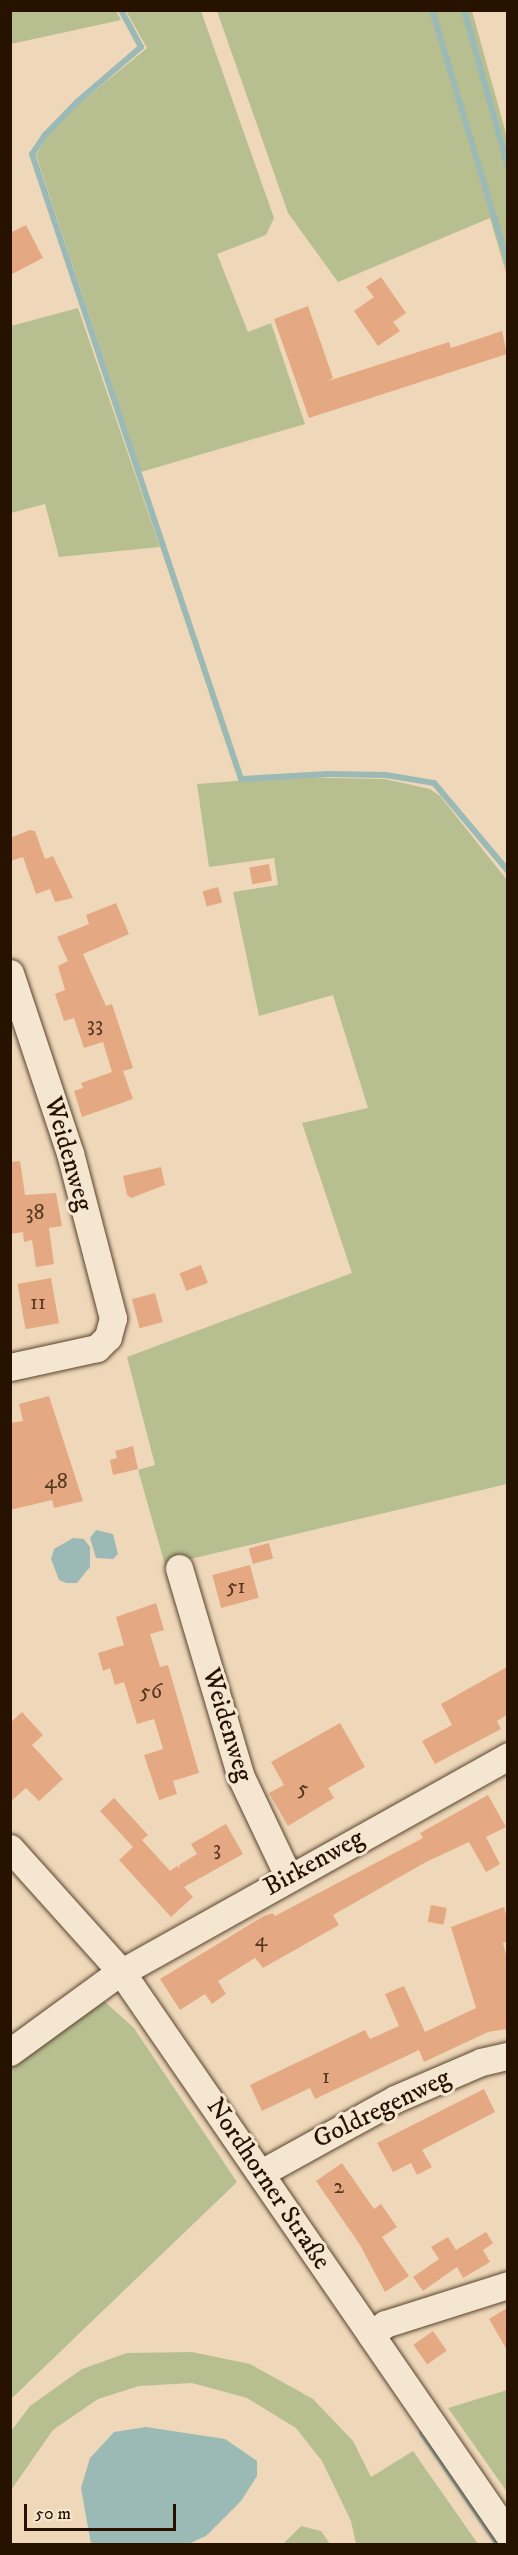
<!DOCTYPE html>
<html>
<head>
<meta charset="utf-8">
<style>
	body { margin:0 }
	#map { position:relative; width:518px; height:2555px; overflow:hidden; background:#efd8b9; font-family:"IM FELL DW Pica",serif }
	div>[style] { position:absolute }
	.green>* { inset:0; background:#b7bf91 }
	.water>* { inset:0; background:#9bb9b5 }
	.stream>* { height:6px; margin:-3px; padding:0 3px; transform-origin:3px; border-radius:3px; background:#9bb9b5 }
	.building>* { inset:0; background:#e4a982; transform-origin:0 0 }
	.roads { filter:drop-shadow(0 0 2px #59442e) drop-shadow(0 0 2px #59442e) }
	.minor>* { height:27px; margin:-13.5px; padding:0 13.5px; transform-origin:13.5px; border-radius:13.5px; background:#f5e6d2 }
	span { translate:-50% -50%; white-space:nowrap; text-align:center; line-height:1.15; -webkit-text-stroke:6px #f5e6d2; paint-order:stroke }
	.number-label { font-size:22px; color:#563820 }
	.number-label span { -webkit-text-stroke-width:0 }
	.street-label { font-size:26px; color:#271200 }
	.frame { position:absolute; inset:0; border:12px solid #271200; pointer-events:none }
	.scale { position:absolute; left:24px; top:2504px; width:152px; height:27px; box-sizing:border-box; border:3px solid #271200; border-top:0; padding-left:8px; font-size:18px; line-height:21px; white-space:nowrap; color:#271200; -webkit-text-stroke:4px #f5e6d2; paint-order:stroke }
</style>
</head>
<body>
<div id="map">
	<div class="green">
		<div style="clip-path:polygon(10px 11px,116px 11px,121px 20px,11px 44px)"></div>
		<div style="clip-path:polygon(126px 11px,201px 11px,274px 218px,266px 235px,217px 254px,248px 332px,271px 323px,305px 424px,141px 472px,36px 155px,47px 136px,80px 103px,147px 48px)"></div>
		<div style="clip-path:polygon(217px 11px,472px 11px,507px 137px,507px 276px,490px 218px,338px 282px,288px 213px)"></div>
		<div style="clip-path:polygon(78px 308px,160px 547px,59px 557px,45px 504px,11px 513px,11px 326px)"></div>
		<div style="clip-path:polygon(288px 777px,385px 779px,430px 789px,440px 796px,507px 880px,507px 1484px,165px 1565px,138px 1470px,155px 1465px,127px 1357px,352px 1273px,302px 1123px,368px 1108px,333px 995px,259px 1016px,233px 892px,278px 885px,274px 858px,209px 867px,197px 784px)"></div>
		<div style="clip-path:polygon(104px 2001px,134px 2028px,237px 2182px,11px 2399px,11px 2067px)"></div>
		<div style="clip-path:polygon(192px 2352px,250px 2364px,313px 2399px,353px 2441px,371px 2477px,413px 2451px,478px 2544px,356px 2544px,351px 2521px,322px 2461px,296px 2428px,247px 2398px,192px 2383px,139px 2386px,98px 2399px,53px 2430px,11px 2490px,11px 2431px,30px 2406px,82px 2369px,127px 2353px)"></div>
		<div style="clip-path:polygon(507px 2390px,508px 2390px,507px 2492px,448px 2408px)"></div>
		<div style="clip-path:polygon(301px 2526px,321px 2531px,330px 2544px,283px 2544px)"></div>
	</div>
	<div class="water">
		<div style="clip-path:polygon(96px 1530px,113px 1534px,118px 1554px,113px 1559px,96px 1558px,90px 1538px)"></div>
		<div style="clip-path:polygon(73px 1538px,84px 1539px,90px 1547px,90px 1567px,77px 1583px,66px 1583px,59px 1580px,51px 1559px,54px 1549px)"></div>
		<div style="clip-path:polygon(146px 2427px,225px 2439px,257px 2461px,257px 2476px,241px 2501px,206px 2536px,188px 2544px,91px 2544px,81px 2488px,90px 2458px,114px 2432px)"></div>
	</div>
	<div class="stream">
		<div style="left:121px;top:10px;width:42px;rotate:61.6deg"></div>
		<div style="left:141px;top:47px;width:84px;rotate:139.3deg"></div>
		<div style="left:77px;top:102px;width:46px;rotate:134.1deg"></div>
		<div style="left:45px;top:135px;width:23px;rotate:124deg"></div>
		<div style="left:32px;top:154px;width:659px;rotate:71.51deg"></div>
		<div style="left:241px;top:779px;width:87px;rotate:-3.3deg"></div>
		<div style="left:328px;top:774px;width:58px;rotate:1deg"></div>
		<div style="left:386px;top:775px;width:49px;rotate:9.5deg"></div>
		<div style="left:434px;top:783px;width:115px;rotate:49.9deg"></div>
		<div style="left:432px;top:10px;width:264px;rotate:73.3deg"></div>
		<div style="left:464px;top:10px;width:163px;rotate:74.3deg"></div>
		<div style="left:422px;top:2433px;width:135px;rotate:55.6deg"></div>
	</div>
	<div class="building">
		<div style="clip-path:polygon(26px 225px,43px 258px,10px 275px,10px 233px)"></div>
		<div style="clip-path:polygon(381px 277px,406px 313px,393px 322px,400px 331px,378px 346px,354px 311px,374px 297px,366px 287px)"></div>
		<div style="clip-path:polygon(308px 306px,333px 378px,328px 381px,449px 342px,451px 348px,502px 331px,507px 354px,309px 418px,274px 319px)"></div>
		<div style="clip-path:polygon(30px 830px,35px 831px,45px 859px,53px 856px,73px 898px,55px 902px,50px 889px,36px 894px,23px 857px,10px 861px,10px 838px)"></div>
		<div style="left:269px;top:864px;width:17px;height:20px;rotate:80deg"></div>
		<div style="left:218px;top:887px;width:16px;height:16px;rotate:75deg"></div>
		<div style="clip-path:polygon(116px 903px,129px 934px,83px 954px,106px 1006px,112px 1004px,133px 1068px,123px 1071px,133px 1099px,82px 1117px,74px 1091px,83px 1088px,81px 1083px,112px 1072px,103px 1042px,84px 1048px,74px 1018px,64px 1021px,55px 994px,65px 990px,58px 966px,68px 961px,57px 937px,89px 924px,86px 915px)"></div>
		<div style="clip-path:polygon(20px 1161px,25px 1195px,56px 1193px,62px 1226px,49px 1228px,54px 1264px,36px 1267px,32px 1240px,24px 1242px,23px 1232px,10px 1234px,10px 1162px)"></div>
		<div style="clip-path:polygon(161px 1167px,165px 1185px,131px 1198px,127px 1195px,123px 1176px)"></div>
		<div style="left:201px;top:1265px;width:19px;height:23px;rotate:69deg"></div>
		<div style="left:51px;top:1278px;width:46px;height:34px;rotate:80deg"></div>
		<div style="left:155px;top:1293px;width:30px;height:24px;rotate:75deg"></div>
		<div style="clip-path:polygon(49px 1396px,83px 1501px,54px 1508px,52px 1500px,10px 1510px,10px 1423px,23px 1421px,19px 1404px)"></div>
		<div style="clip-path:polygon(133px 1446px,138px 1469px,113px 1475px,110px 1460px,117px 1458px,115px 1451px)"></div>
		<div style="left:269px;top:1543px;width:16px;height:21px;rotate:75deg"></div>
		<div style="left:250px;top:1565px;width:34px;height:39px;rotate:75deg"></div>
		<div style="clip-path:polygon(156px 1603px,164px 1630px,150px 1634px,160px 1667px,168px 1665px,199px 1773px,173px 1781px,177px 1794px,159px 1800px,144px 1755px,163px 1749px,154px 1719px,137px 1724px,124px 1682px,115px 1685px,110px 1668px,103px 1671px,98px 1653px,124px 1645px,116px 1617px)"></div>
		<div style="clip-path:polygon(507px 1667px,507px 1715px,497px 1721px,501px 1729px,435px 1764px,422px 1741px,452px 1725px,441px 1704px)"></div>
		<div style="clip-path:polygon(22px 1712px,43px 1735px,32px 1745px,63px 1779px,39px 1801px,26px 1788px,10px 1802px,10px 1723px)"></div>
		<div style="clip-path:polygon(340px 1723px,365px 1767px,328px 1788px,334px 1798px,288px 1826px,269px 1793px,284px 1785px,271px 1762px)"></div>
		<div style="clip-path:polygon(488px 1795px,506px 1827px,486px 1837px,500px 1864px,486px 1872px,469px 1842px,426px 1862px,333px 1915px,339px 1925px,263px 1968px,255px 1958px,218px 1981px,226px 1994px,212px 2004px,205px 1994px,180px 2010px,160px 1979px,264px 1916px,273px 1913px,275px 1916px,423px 1838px,420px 1833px)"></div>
		<div style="clip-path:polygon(114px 1798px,148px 1835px,142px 1840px,170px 1871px,177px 1866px,180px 1869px,179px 1865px,197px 1854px,191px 1844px,226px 1824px,243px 1854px,184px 1887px,193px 1897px,171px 1917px,119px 1860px,133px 1847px,100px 1811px)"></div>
		<div style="left:431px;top:1905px;width:16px;height:17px;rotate:11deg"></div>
		<div style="clip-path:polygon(504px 1907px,507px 1919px,507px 1941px,503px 1943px,507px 1959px,507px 2029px,488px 2032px,424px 2062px,419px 2050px,315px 2099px,310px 2088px,262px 2111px,250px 2085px,365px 2030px,370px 2039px,399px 2026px,385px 1994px,404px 1986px,425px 2032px,476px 2008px,451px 1927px)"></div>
		<div style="clip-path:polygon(484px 2089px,495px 2112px,422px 2150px,432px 2167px,417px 2175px,411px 2163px,393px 2172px,377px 2143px)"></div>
		<div style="clip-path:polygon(342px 2163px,374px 2209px,381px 2204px,397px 2227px,382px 2237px,409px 2276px,385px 2292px,360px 2245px,316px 2181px)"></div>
		<div style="clip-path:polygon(486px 2232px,493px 2243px,483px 2250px,490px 2262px,463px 2278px,457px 2267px,423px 2291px,413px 2277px,439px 2259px,431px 2247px,448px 2237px,456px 2250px)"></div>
		<div style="clip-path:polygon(507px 2308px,507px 2350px,489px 2319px)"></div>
		<div style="left:433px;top:2331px;width:24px;height:24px;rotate:55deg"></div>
	</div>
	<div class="roads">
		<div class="minor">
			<div style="left:10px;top:973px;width:190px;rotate:71.6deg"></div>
			<div style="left:70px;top:1153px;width:171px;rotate:75.4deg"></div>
			<div style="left:113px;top:1318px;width:20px;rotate:105deg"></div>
			<div style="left:108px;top:1337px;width:16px;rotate:135deg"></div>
			<div style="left:97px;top:1348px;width:89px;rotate:167.7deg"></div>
			<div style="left:179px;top:1568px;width:218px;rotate:73.5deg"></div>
			<div style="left:241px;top:1777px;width:110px;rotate:64.6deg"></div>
			<div style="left:10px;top:1848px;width:168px;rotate:48.1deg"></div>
			<div style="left:122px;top:1973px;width:681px;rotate:55.47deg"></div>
			<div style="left:10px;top:2052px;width:127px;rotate:-36.1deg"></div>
			<div style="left:113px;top:1977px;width:453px;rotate:-29.2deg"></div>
			<div style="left:261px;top:2173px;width:153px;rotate:-28.9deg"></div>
			<div style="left:395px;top:2099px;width:94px;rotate:-23.3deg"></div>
			<div style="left:481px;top:2062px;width:28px;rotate:-13deg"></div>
			<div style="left:371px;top:2335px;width:18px;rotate:-38deg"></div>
			<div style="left:385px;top:2324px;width:129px;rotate:-17.6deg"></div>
		</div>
	</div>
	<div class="number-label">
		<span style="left:95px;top:1025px">33</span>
		<span style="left:35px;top:1213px">38</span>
		<span style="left:38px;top:1303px">11</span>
		<span style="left:56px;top:1482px">48</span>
		<span style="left:236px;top:1587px">51</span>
		<span style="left:151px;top:1692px">56</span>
		<span style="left:303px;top:1789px">5</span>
		<span style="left:217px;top:1849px">3</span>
		<span style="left:261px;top:1940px">4</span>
		<span style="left:326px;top:2077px">1</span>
		<span style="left:339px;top:2187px">2</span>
	</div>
	<div class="street-label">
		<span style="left:68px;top:1154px;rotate:74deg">Weidenweg</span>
		<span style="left:227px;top:1725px;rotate:73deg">Weidenweg</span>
		<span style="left:314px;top:1863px;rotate:-29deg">Birkenweg</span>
		<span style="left:382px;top:2109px;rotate:-26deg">Goldregenweg</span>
		<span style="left:268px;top:2184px;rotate:56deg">Nordhorner Straße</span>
	</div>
	<div class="frame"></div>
	<div class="scale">50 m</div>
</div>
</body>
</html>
